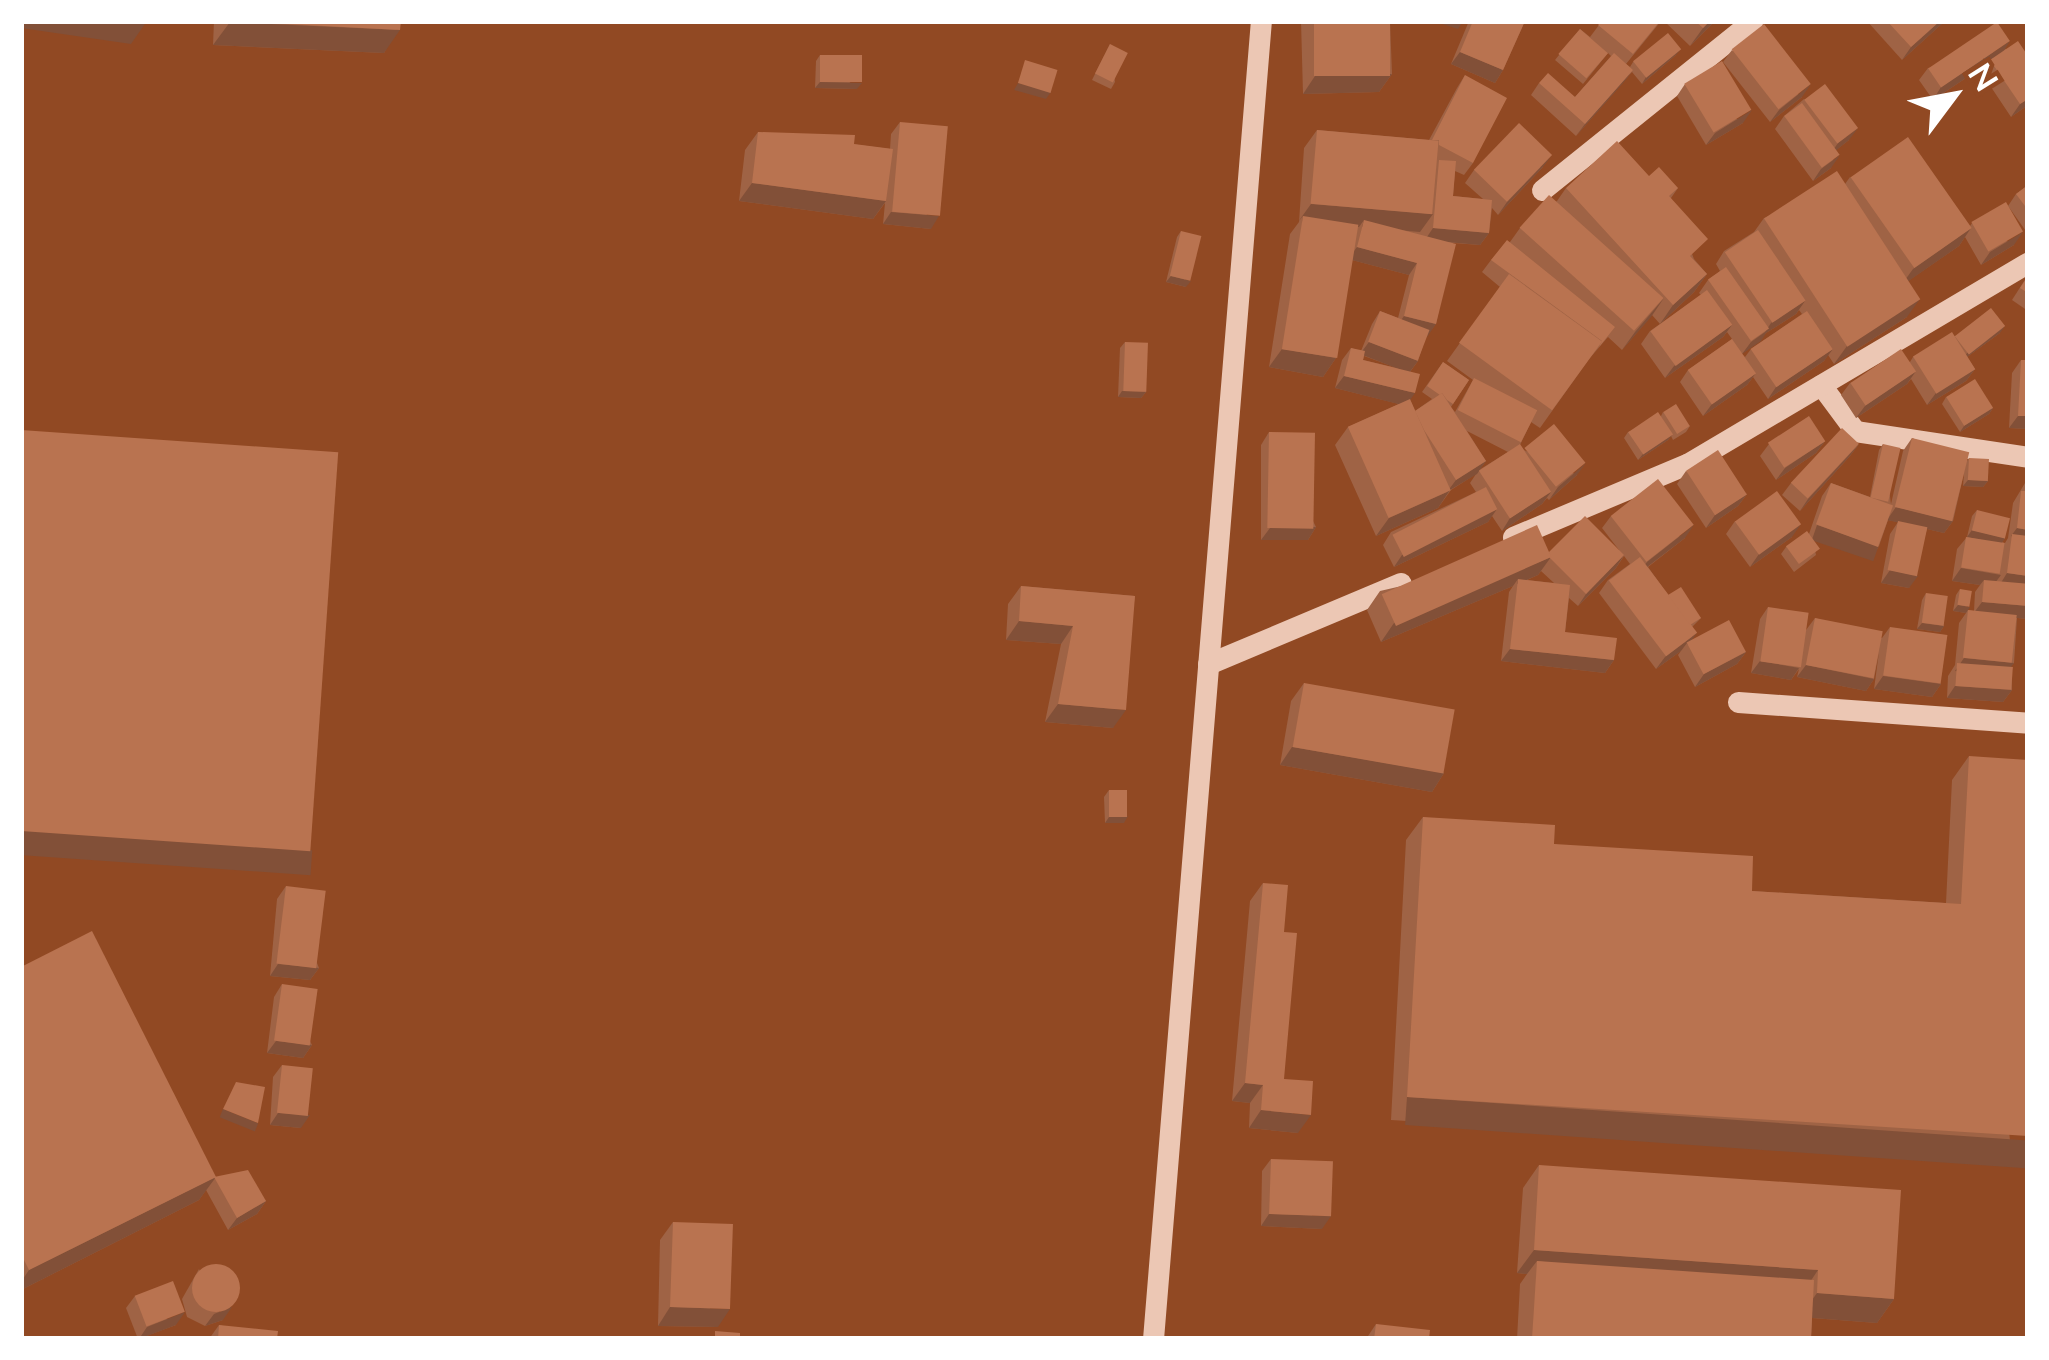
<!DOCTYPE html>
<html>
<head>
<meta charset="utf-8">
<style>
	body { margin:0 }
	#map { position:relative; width:2049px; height:1360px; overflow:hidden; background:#914923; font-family:Mulish,sans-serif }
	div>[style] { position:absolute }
	.minor>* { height:21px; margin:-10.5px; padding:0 10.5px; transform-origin:10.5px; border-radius:10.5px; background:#ecc7b4 }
	.wall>* { inset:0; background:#9f6345 }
	.shaded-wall>* { inset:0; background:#825038; transform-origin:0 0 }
	.building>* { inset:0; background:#b97350; transform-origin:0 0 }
	.round { border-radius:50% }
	span { translate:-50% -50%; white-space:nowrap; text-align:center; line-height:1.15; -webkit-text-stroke:9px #914923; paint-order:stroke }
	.frame { position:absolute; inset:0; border:24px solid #fff; pointer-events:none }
	.north { position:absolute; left:1893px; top:36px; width:120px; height:120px; -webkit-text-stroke:9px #914923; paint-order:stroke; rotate:58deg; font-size:33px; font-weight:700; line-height:48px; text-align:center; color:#fff }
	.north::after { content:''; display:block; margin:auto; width:42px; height:54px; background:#fff; clip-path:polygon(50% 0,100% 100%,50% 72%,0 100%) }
</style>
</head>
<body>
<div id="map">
	<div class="minor">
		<div style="left:1542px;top:190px;width:270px;rotate:-38.8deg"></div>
		<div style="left:1821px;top:385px;width:57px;rotate:53.5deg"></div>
		<div style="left:1855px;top:431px;width:175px;rotate:8.5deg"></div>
		<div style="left:1513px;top:537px;width:189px;rotate:-22.8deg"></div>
		<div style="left:1687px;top:464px;width:396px;rotate:-30.6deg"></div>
		<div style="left:1208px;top:664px;width:209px;rotate:-22.8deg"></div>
		<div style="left:1738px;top:702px;width:291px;rotate:4.1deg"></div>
		<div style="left:1153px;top:1339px;width:1322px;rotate:-85.32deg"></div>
	</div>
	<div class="wall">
		<div style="clip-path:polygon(214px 21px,401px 21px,384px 53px,213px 45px)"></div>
		<div style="clip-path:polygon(1301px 21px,1390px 21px,1392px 74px,1379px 92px,1303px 94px)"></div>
		<div style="clip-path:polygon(1469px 21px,1525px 21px,1503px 70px,1495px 83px,1451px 64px)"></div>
		<div style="clip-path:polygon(1602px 21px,1661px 21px,1626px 64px,1630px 67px,1633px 62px,1676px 55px,1642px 84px,1632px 72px,1576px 136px,1531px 95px,1539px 83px,1575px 97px,1611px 56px,1608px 53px,1583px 84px,1555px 60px,1580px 29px,1590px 37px)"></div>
		<div style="clip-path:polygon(1664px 21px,1715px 21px,1690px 46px)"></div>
		<div style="clip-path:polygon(1867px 21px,1945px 21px,1902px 60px)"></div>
		<div style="clip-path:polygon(1110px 44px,1115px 82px,1111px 89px,1092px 80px)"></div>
		<div style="clip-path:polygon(2005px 49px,2028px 56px,2028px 105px,2011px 117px,1981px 72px,1987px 64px,1933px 100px,1919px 80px,1928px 68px)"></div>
		<div style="clip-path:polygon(1732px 50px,1802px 97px,1770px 122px,1723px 62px)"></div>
		<div style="clip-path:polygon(820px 55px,857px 89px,815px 88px,816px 61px)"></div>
		<div style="clip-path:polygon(evenodd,1465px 75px,1473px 163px,1464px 175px,1455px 171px,1453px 196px,1483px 199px,1465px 183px,1474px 170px,1543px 167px,1498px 215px,1492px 208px,1489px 233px,1480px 245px,1453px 243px,1436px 324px,1426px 336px,1418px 361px,1410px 372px,1410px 400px,1415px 411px,1432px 399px,1422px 392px,1443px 362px,1469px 380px,1451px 407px,1455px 412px,1473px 380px,1447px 361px,1500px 287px,1482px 272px,1491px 260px,1510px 242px,1520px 228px,1557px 201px,1566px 188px,1649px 176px,1678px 188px,1671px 198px,1694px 259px,1707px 274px,1694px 292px,1660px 324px,1652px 315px,1622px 350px,1608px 337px,1589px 359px,1540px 428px,1531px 422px,1520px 445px,1524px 450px,1577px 475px,1549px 500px,1547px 498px,1542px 504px,1502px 531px,1492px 516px,1488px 522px,1394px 567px,1383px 545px,1391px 532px,1476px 492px,1470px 483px,1476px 474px,1451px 490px,1438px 508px,1376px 536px,1335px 445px,1348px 427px,1399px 404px,1335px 388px,1342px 360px,1351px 348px,1361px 351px,1372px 324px,1380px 311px,1398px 318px,1409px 275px,1352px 260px,1336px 358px,1323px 377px,1269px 367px,1290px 234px,1299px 222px,1304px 148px,1317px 130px,1429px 140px,1457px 88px,1465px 75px,1364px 356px,1397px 368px,1363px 360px,1364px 356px,1465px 75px,1467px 431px,1508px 452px,1479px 470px,1486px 461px,1467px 431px)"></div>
		<div style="clip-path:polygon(1685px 84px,1743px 123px,1706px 145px,1677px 96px)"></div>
		<div style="clip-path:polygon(1804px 99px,1849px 140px,1836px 150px,1831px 168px,1813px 181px,1775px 129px,1784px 116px)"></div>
		<div style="clip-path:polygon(900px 122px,931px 229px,883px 224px,885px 203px,873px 219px,739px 201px,745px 150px,758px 132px,890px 149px,891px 134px)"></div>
		<div style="clip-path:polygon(evenodd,1850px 177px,1970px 226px,1972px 223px,2014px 245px,1981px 265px,1965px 237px,1959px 246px,1908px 281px,1907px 317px,1834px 364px,1828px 355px,1824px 361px,1768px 399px,1753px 377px,1747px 385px,1703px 416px,1680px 382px,1688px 370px,1732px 339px,1727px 332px,1723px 337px,1665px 378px,1641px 344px,1650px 331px,1701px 295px,1699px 293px,1708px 280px,1720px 271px,1716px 264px,1724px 251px,1754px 232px,1764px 218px,1845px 184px,1850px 177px,1799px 310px,1802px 314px,1751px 349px,1745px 357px,1742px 354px,1766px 333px,1796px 314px,1799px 310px)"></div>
		<div style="clip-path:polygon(2028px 185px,2028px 234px,2008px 206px,2016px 194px)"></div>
		<div style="clip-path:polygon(1181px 231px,1186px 287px,1166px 282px,1177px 237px)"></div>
		<div style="clip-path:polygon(2028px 275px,2028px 311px,2012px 300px)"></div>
		<div style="clip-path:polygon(2000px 333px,1967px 357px,1975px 369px,1966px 381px,1927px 405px,1911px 379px,1907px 384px,1856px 418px,1841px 395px,1850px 383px,1910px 362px,1913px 357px,1954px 336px)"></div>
		<div style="clip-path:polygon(1125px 342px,1146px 392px,1141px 398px,1118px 397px,1120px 348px)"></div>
		<div style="clip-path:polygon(2021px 360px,2028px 429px,2009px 428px,2012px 373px)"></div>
		<div style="clip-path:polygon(1946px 397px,1993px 408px,1989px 414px,1960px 432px,1942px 404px)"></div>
		<div style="clip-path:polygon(1663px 412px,1690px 426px,1686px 432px,1673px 440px,1671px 436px,1668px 440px,1638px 460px,1624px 438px,1628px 432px,1661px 416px)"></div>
		<div style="clip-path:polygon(1269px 432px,1316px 527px,1308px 540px,1261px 540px,1261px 445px)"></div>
		<div style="clip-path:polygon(1912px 438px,1967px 461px,1969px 458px,1988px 481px,1983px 487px,1963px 486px,1964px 473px,1953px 521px,1944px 533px,1927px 529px,1909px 588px,1881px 583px,1890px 534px,1898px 522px,1888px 520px,1879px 546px,1871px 559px,1813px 539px,1816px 555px,1794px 572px,1781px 554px,1786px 547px,1809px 534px,1822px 496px,1831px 483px,1870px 497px,1879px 450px,1883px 444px,1891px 504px,1903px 451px)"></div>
		<div style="clip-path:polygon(1825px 441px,1816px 453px,1776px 480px,1760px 456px,1769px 444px)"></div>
		<div style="clip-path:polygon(1859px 444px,1850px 456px,1800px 511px,1782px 495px,1791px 483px)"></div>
		<div style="clip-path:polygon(1686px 471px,1747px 494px,1738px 506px,1706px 528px,1677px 484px)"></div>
		<div style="clip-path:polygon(2028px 478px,2028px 619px,2017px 618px,2014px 663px,2011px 666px,2012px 690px,2003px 702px,1947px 698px,1948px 676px,1955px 665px,1959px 623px,1966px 613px,1953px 611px,1956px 595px,1960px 589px,1968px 610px,1974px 611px,1975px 592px,1980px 585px,1952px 581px,1957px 549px,1967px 537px,1972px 516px,1977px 510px,2005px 538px,2002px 542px,2005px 543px,2008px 538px,2013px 503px)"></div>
		<div style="clip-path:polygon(evenodd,1611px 516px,1685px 538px,1648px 567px,1668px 595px,1701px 618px,1692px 627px,1692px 640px,1746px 652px,1737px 664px,1695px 687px,1678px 655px,1681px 651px,1656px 669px,1599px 593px,1608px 580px,1630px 564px,1624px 556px,1616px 568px,1578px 606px,1569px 598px,1565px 632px,1614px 660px,1605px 673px,1501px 661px,1509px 592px,1513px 586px,1381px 642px,1367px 610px,1380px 591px,1549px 552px,1619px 550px,1602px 528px,1611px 516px,1541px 571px,1554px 583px,1527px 580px,1538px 575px,1541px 571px)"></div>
		<div style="clip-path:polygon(1735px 521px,1792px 537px,1750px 567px,1726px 534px)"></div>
		<div style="clip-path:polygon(1021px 586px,1135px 596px,1113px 728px,1045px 722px,1061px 644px,1006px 640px,1008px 604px)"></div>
		<div style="clip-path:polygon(1926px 593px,1944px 626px,1940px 632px,1917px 629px,1922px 600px)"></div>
		<div style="clip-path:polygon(1768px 607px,1806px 630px,1815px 618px,1882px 638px,1890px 627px,1941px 684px,1932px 697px,1874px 689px,1879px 652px,1874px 679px,1866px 691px,1797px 677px,1799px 669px,1791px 680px,1751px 673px,1760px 619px)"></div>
		<div style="clip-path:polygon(1304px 683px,1444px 773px,1432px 792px,1280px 765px,1291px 701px)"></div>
		<div style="clip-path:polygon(1969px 756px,2012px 1159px,1391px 1120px,1406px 840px,1423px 817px,1554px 844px,1752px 891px,1946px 903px,1952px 780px)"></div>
		<div style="clip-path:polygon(1109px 790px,1124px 823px,1105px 823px,1104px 797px)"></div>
		<div style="clip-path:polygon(1263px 883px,1284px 932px,1284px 1079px,1298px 1133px,1249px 1128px,1250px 1103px,1232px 1101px,1250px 901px)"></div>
		<div style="clip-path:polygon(286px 886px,319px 968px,310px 980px,270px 976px,277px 899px)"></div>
		<div style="clip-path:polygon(21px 967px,215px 1177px,266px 1201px,257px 1214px,228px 1230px,206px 1190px,199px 1200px,21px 1290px)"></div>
		<div style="clip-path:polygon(282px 984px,312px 1045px,303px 1058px,267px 1053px,274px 997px)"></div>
		<div style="clip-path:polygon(282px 1065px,301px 1128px,270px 1125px,273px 1077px)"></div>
		<div style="clip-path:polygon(1271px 1159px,1322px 1229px,1261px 1226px,1262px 1171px)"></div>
		<div style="clip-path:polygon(1539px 1165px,1894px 1299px,1877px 1323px,1812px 1318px,1811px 1339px,1517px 1339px,1520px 1284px,1527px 1274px,1517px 1273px,1523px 1188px)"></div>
		<div style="clip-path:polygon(673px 1222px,718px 1327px,658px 1326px,660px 1240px)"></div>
		<div style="clip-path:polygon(199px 1269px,223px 1320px,205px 1326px,187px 1317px,182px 1299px)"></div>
		<div style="clip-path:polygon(135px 1296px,176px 1325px,138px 1339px,126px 1308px)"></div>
		<div style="clip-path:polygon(1376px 1324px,1429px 1339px,1366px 1339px)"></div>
		<div style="clip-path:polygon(219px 1325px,277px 1339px,209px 1339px)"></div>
	</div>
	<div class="shaded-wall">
		<div style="clip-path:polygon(21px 21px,147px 21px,131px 44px,21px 28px)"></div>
		<div style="clip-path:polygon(1433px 21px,1463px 21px,1458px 29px)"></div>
		<div style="clip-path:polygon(1710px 21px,1715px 21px,1690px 46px,1703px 28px)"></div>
		<div style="clip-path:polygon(1940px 21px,1945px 21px,1902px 60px,1911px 47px)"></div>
		<div style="clip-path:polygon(230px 22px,400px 30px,384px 53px,213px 45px)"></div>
		<div style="clip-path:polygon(2010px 41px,2002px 54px,1990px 60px,1987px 64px,1933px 100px,1941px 87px)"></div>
		<div style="clip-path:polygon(1681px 49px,1676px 55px,1642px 84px,1646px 77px)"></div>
		<div style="clip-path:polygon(1460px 52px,1503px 70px,1495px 83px,1451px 64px)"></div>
		<div style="clip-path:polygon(1633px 70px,1624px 82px,1576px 136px,1585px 124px)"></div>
		<div style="clip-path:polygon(1392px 74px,1379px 92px,1303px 94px,1315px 76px)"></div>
		<div style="clip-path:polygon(820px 82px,862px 83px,857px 89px,815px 88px)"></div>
		<div style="clip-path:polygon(1018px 83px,1051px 92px,1046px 99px,1014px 90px)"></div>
		<div style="clip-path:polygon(1811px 84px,1802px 97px,1770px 122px,1779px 110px)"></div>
		<div style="clip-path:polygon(2028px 99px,2028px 105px,2011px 117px,2020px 104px)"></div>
		<div style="clip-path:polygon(1752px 110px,1743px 123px,1706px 145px,1715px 133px)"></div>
		<div style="clip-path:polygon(1858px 128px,1849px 140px,1829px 156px,1838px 143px)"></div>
		<div style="clip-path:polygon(1552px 155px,1543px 167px,1498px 215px,1507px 202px)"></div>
		<div style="clip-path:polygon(1840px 155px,1831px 168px,1813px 181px,1821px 169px)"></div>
		<div style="clip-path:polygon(752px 183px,886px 201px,873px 219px,739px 201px)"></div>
		<div style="clip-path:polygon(1311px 204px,1433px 214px,1420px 232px,1362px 227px,1364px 220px,1359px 227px,1302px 222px,1303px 216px,1298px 222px)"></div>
		<div style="clip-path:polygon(891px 212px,939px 216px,931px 229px,883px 224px)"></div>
		<div style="clip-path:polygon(1433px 228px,1489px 233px,1480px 245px,1425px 240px)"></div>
		<div style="clip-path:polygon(1971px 228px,1959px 246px,1900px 287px,1913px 269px)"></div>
		<div style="clip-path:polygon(2023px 232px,2014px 245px,1981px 265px,1990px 252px)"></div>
		<div style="clip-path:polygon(1357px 247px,1417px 263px,1409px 275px,1348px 259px)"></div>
		<div style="clip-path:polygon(1707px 274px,1694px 292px,1660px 324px,1673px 305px)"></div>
		<div style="clip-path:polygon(1171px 276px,1191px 281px,1186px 287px,1166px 282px)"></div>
		<div style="clip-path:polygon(1664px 298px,1651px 317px,1622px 350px,1635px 332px)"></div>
		<div style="clip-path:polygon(1920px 299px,1907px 317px,1834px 364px,1847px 346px)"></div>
		<div style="clip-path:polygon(1805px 301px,1796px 314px,1766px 333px,1761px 341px,1742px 354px,1751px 342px,1765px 332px,1771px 323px)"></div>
		<div style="clip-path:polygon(1404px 316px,1436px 324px,1427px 337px,1395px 329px)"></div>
		<div style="clip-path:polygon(1732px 325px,1723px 337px,1665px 378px,1674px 366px)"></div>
		<div style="clip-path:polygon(2005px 326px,2000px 333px,1963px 360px,1967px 353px)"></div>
		<div style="clip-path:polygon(1369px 342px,1418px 361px,1409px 373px,1360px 354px)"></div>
		<div style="clip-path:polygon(1282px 349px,1336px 358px,1323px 377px,1269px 367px)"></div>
		<div style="clip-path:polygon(1833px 349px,1824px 361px,1768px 399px,1776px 387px)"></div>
		<div style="clip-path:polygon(1975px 369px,1966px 381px,1927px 405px,1936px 393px)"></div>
		<div style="clip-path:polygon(1916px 371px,1907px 384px,1856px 418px,1865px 406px)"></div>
		<div style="clip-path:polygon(1756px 373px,1747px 385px,1703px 416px,1712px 404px)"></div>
		<div style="clip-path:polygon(1344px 376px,1415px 393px,1406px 406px,1335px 388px)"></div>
		<div style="clip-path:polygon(1122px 391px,1146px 392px,1141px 398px,1118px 397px)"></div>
		<div style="clip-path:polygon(1993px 408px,1989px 414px,1960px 432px,1964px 426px)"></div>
		<div style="clip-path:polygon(2018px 416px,2028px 416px,2028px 429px,2009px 428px)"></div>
		<div style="clip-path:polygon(1673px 434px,1668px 440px,1638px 460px,1643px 454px)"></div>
		<div style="clip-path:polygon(1825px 441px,1816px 453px,1776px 480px,1785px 468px)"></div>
		<div style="clip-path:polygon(1859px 444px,1850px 456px,1800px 511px,1808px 499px)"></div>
		<div style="clip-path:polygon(1486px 461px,1477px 474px,1450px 490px,1438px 508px,1376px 536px,1389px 518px,1447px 492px,1456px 480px)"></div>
		<div style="clip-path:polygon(1586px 463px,1577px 475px,1549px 500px,1558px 487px)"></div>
		<div style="clip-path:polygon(1968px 480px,1988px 481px,1983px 487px,1963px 486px)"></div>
		<div style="clip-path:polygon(1551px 492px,1542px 504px,1502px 531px,1510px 518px)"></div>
		<div style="clip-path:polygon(1747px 494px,1738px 506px,1706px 528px,1715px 515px)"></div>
		<div style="clip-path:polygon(1896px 507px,1953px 521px,1944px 533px,1887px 520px)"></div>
		<div style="clip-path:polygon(1497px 509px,1488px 522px,1394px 567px,1402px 555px)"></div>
		<div style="clip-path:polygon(1801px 524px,1792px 537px,1750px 567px,1759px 554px)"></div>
		<div style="clip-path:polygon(1694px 525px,1685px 538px,1638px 574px,1647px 562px)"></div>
		<div style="left:1817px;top:525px;width:65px;height:16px;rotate:19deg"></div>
		<div style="clip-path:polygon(1316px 527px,1308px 540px,1261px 540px,1270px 528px)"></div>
		<div style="clip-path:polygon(2017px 528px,2028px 530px,2028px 543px,2011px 536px)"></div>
		<div style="clip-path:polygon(1972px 530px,2005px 538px,2001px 544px,1967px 537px)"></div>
		<div style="clip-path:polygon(1624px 555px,1616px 568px,1578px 606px,1586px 594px)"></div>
		<div style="clip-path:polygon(1551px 557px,1538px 575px,1517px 584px,1518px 579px,1513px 586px,1381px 642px,1394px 623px)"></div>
		<div style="clip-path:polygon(1961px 568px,2001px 575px,1992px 587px,1984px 580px,1980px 585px,1952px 581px)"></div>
		<div style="clip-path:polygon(1890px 570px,1918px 576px,1909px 588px,1881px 583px)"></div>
		<div style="clip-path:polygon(2007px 573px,2028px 576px,2028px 589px,1999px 586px)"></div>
		<div style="clip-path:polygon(1982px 602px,2028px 606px,2028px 619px,1973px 614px)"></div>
		<div style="clip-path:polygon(1958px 605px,1970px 607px,1966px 613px,1953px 611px)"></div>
		<div style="clip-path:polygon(1019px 621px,1073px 626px,1061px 644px,1006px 640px)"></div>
		<div style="clip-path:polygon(1922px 623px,1944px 626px,1940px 632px,1917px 629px)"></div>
		<div style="clip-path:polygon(1697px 633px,1688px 645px,1687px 643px,1681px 651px,1656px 669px,1665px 657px)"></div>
		<div style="clip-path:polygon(1510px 649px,1614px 660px,1605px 673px,1501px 661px)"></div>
		<div style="clip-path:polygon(1746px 652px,1737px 664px,1695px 687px,1704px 674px)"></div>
		<div style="clip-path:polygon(1964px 658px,2014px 663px,2005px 675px,1955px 671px)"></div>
		<div style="clip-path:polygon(1760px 661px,1799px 668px,1791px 680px,1751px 673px)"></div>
		<div style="clip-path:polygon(1806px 665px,1874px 679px,1866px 691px,1797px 677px)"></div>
		<div style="clip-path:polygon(1883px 676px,1941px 684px,1932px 697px,1874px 689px)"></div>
		<div style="clip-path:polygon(1955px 686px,2012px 690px,2003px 702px,1947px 698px)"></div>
		<div style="clip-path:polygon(1058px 704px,1126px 710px,1113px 728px,1045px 722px)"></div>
		<div style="clip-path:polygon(1292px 747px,1444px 773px,1432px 792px,1280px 765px)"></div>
		<div style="clip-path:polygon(1128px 816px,1124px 823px,1105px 823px,1109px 817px)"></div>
		<div style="left:21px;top:830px;width:292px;height:25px;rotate:4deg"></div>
		<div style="clip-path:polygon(278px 964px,319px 968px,310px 980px,270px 976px)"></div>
		<div style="clip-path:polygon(276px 1041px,312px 1045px,303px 1058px,267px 1053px)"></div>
		<div style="clip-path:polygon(1245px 1083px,1263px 1085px,1250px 1103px,1232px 1101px)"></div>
		<div style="left:1407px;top:1097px;width:622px;height:28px;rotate:4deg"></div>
		<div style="left:223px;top:1109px;width:38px;height:9px;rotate:22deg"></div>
		<div style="clip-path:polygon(1261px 1110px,1311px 1115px,1298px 1133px,1249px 1128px)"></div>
		<div style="clip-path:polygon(278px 1113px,310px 1115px,301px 1128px,270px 1125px)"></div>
		<div style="clip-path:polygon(216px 1177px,199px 1200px,21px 1290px,21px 1282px,29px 1270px)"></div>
		<div style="clip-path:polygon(266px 1201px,257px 1214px,228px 1230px,237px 1218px)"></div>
		<div style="clip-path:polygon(1269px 1214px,1331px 1216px,1322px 1229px,1261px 1226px)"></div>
		<div style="clip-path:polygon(1534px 1250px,1818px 1270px,1802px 1294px,1537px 1261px,1527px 1274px,1517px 1273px)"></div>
		<div style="clip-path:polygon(1817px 1293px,1894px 1299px,1877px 1323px,1800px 1317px)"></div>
		<div style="clip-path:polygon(232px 1307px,223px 1320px,205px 1326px,214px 1314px)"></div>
		<div style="clip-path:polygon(670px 1307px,730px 1309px,718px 1327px,658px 1326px)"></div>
		<div style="clip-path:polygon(185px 1312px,176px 1325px,139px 1339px,147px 1327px)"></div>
	</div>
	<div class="building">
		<div style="clip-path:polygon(230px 21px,401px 21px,400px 30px)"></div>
		<div style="left:1314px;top:21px;width:76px;height:55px"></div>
		<div style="clip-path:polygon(1473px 21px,1525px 21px,1503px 70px,1460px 52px)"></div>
		<div style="clip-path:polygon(1602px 21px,1660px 21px,1633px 54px,1598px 25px)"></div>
		<div style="clip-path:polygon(1695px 21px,1710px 21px,1703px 28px)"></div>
		<div style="clip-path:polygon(1887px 21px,1940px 21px,1911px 47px)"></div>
		<div style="left:1997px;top:22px;width:23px;height:83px;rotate:56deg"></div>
		<div style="left:1764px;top:24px;width:76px;height:41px;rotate:52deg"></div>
		<div style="left:1580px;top:29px;width:37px;height:33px;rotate:41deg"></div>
		<div style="left:1668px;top:33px;width:21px;height:45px;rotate:51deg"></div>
		<div style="clip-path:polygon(2018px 41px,2028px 56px,2028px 99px,2020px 104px,1990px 60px)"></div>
		<div style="left:1110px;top:44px;width:20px;height:33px;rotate:27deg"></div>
		<div style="clip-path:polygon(1614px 53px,1633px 70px,1585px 124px,1539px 83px,1548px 73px,1575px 97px)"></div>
		<div style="left:820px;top:55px;width:42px;height:27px"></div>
		<div style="left:1025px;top:60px;width:34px;height:24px;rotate:17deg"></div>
		<div style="left:1722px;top:61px;width:57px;height:44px;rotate:59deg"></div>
		<div style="clip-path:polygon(1465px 75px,1507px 98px,1473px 163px,1439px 145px,1439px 140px,1432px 140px)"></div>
		<div style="left:1825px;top:84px;width:55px;height:26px;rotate:53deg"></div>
		<div style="left:1802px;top:103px;width:64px;height:22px;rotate:54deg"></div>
		<div style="left:900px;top:122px;width:48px;height:90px;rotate:5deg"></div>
		<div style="left:1519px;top:123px;width:46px;height:65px;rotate:44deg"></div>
		<div style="left:1317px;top:130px;width:122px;height:74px;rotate:5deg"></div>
		<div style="clip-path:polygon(758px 132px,855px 135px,854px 144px,893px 149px,886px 201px,752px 183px)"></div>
		<div style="left:1908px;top:137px;width:111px;height:70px;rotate:55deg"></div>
		<div style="clip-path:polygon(1617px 141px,1649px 176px,1659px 167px,1678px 188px,1669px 196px,1708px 239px,1690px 256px,1707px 274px,1673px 305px,1566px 188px)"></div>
		<div style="clip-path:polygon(1439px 160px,1456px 161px,1453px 196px,1492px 200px,1489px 233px,1433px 228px)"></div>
		<div style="left:1837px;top:171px;width:153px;height:87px;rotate:57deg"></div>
		<div style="clip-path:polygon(2028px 185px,2028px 210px,2016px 194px)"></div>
		<div style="left:1549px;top:195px;width:154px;height:44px;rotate:42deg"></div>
		<div style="left:2006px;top:202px;width:34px;height:40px;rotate:60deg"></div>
		<div style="left:1303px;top:216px;width:56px;height:135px;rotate:9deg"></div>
		<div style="clip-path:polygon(1364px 220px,1456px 244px,1436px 324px,1404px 316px,1417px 263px,1357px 247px)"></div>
		<div style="left:1758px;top:230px;width:85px;height:40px;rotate:56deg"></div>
		<div style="left:1181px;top:231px;width:21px;height:46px;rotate:14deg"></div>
		<div style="clip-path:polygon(1507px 240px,1615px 327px,1599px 347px,1602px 341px,1491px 260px)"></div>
		<div style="left:1726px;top:267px;width:75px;height:22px;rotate:55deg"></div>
		<div style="left:1509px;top:274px;width:115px;height:85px;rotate:36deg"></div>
		<div style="clip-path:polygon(2028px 276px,2028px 293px,2020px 288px)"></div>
		<div style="left:1707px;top:290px;width:43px;height:70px;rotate:54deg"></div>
		<div style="left:1991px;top:308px;width:23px;height:46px;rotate:52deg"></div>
		<div style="left:1380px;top:311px;width:53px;height:33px;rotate:21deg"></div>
		<div style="left:1807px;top:311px;width:46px;height:68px;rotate:56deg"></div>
		<div style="left:1952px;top:332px;width:44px;height:46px;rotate:58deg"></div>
		<div style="left:1732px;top:339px;width:42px;height:54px;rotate:55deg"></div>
		<div style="left:1125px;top:342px;width:23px;height:49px;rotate:2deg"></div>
		<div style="clip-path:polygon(1351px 348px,1365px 351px,1363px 360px,1420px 374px,1415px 393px,1344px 376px)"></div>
		<div style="left:1901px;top:349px;width:27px;height:61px;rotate:56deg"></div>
		<div style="clip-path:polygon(2021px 360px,2028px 360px,2028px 416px,2018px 416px)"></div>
		<div style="clip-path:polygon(1443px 362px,1469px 380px,1453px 404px,1447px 400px,1442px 393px,1440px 395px,1427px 386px)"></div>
		<div style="left:1474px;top:378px;width:71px;height:36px;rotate:27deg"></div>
		<div style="left:1975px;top:379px;width:34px;height:34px;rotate:58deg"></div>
		<div style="clip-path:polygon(1442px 393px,1486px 461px,1456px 480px,1424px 430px,1415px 411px)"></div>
		<div style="left:1410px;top:399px;width:100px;height:68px;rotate:66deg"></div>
		<div style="left:1676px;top:404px;width:26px;height:15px;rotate:58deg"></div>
		<div style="left:1658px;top:412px;width:27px;height:36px;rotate:56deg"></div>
		<div style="left:1809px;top:416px;width:30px;height:49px;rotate:57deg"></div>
		<div style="left:1554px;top:424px;width:50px;height:38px;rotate:51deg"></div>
		<div style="left:1842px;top:428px;width:23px;height:75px;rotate:43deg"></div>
		<div style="left:21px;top:430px;width:318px;height:400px;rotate:4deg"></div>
		<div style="left:1269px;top:432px;width:46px;height:96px;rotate:1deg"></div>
		<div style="left:1912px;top:438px;width:59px;height:71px;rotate:14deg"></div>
		<div style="left:1520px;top:444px;width:57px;height:49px;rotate:57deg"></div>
		<div style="left:1883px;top:444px;width:18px;height:55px;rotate:13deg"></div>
		<div style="left:1718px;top:450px;width:53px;height:38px;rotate:57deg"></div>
		<div style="left:1969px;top:458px;width:20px;height:22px;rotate:3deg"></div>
		<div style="left:1658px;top:479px;width:58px;height:60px;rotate:52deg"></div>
		<div style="left:1831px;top:483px;width:66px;height:44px;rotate:20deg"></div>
		<div style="left:1486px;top:487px;width:25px;height:105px;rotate:63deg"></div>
		<div style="left:1777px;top:491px;width:41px;height:52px;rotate:54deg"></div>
		<div style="clip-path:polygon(2021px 491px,2028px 491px,2028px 530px,2017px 528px)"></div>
		<div style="left:1977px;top:510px;width:34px;height:21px;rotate:14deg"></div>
		<div style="clip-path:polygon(1585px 516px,1624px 555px,1586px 594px,1550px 558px,1549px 552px)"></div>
		<div style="left:1898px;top:521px;width:30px;height:50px;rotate:12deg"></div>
		<div style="left:1537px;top:525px;width:35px;height:170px;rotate:66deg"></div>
		<div style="left:1807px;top:531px;width:22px;height:26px;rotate:54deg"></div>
		<div style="clip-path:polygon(2012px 534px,2028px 536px,2028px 576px,2007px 573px)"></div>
		<div style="left:1966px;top:537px;width:39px;height:31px;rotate:9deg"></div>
		<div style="left:1640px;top:557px;width:95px;height:39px;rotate:53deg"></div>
		<div style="clip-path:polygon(1518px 579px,1570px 585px,1565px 632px,1617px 638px,1614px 660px,1510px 649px)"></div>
		<div style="left:1984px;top:580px;width:44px;height:22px;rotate:5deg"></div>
		<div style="clip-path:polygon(1021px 586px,1135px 596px,1126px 710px,1058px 704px,1073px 626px,1019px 621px)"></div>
		<div style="clip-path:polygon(1681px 587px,1701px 618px,1690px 625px,1668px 595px)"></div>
		<div style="left:1960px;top:589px;width:12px;height:16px;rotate:9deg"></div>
		<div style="left:1926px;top:593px;width:22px;height:30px;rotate:8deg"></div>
		<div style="left:1768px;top:607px;width:41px;height:55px;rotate:8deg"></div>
		<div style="left:1968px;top:610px;width:49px;height:48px;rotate:6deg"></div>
		<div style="left:1815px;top:618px;width:69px;height:48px;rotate:11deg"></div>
		<div style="left:1729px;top:620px;width:36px;height:48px;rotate:62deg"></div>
		<div style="left:1890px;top:627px;width:58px;height:49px;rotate:8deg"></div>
		<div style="left:1957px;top:663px;width:56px;height:23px;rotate:4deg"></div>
		<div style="left:1304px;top:683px;width:153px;height:65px;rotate:10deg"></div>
		<div style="clip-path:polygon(1969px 756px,2028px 760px,2028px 1136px,1407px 1097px,1423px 817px,1555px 825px,1554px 844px,1753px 856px,1752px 891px,1961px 904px)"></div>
		<div style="left:1109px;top:790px;width:18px;height:27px"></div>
		<div style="clip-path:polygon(1263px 883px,1288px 885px,1284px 932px,1297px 933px,1284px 1079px,1313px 1081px,1311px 1115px,1261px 1110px,1263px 1085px,1245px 1083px)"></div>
		<div style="left:286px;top:886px;width:40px;height:78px;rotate:7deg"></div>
		<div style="clip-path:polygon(92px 931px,216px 1177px,29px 1270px,21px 1254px,21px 967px)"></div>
		<div style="left:282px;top:984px;width:36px;height:57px;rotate:8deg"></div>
		<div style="left:282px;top:1065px;width:31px;height:48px;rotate:6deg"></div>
		<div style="clip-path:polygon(236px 1082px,265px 1087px,258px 1123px,223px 1109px)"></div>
		<div style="left:1271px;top:1159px;width:62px;height:55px;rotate:2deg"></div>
		<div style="clip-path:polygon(1539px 1165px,1901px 1190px,1894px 1299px,1817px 1293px,1818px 1270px,1534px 1250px)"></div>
		<div style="clip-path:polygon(248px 1170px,266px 1201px,237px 1218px,214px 1177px)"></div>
		<div style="left:673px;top:1222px;width:60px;height:85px;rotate:2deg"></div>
		<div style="clip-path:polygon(1537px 1261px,1814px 1280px,1811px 1339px,1532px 1339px)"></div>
		<div class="round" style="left:192px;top:1264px;width:48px;height:48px"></div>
		<div style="left:173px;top:1281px;width:33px;height:41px;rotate:69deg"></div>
		<div style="clip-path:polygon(1376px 1324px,1430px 1330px,1429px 1339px,1374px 1339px)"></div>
		<div style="clip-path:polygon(219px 1325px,278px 1331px,277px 1339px,218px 1339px)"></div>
		<div style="clip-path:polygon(715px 1331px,740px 1333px,740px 1339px,715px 1339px)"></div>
	</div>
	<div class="frame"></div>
	<div class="north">N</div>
</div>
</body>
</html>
